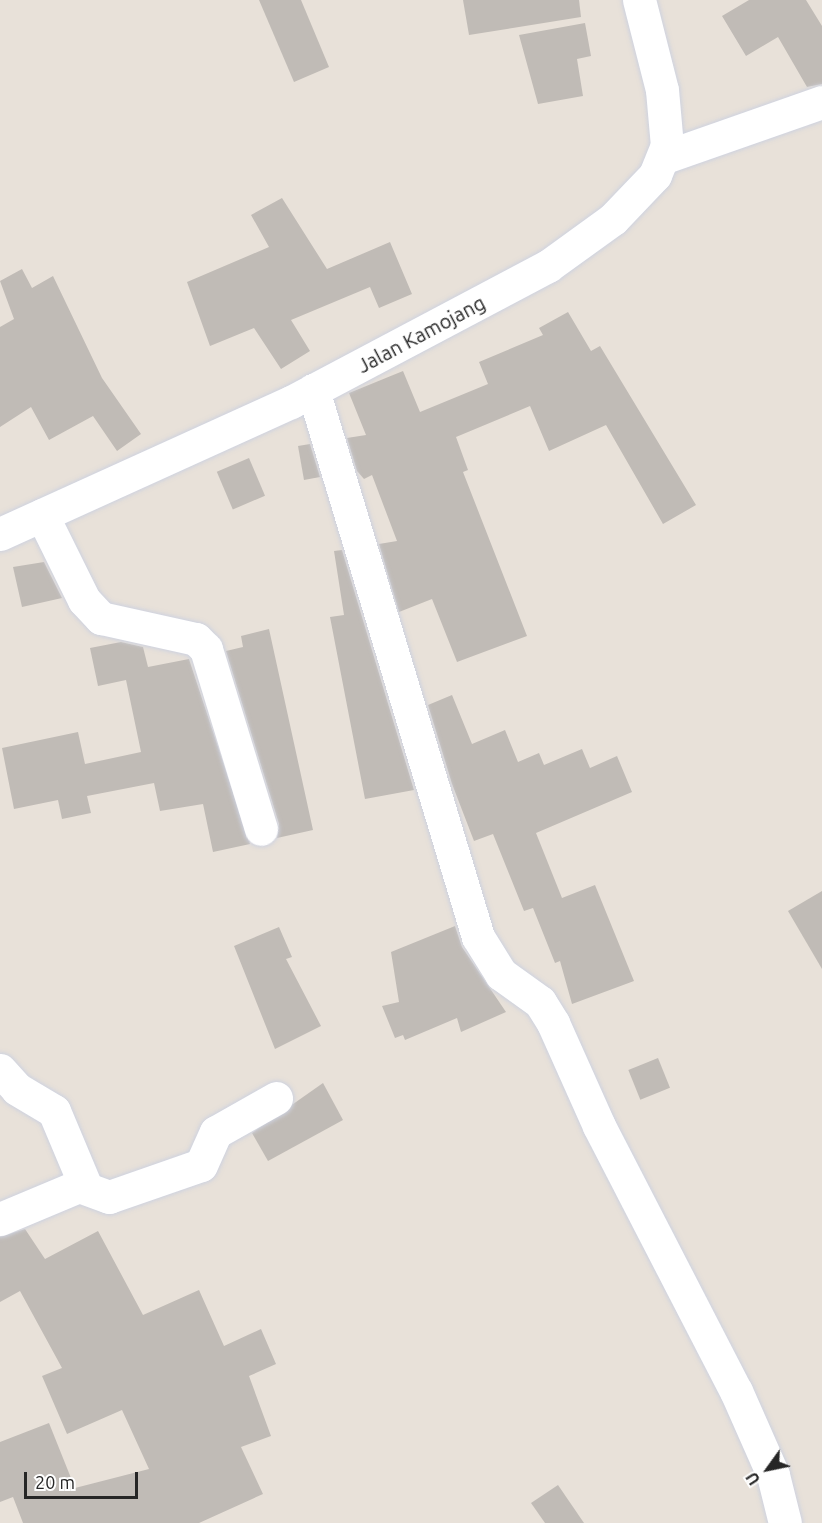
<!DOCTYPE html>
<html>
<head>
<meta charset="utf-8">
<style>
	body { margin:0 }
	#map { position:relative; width:822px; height:1523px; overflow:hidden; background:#e8e1d9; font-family:Ubuntu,sans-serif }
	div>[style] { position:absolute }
	.building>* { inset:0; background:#c0bbb6; transform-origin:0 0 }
	.roads { filter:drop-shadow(0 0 2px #ced2df) drop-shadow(0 0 2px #ced2df) }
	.street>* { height:33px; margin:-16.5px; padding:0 16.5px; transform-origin:16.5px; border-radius:16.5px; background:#fff }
	.secondary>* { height:33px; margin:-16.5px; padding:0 16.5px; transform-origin:16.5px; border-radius:16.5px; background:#fff }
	span { translate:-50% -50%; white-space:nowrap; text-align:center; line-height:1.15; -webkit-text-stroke:4.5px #fff; paint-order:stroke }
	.street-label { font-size:20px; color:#262626 }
	.north { position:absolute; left:738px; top:1439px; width:60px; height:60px; -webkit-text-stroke:4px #fff; paint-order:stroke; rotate:237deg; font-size:16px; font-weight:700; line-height:24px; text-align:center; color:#262626 }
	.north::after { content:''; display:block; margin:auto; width:21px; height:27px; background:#262626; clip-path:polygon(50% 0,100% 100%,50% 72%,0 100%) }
	.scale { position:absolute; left:24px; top:1472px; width:114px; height:27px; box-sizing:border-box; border:3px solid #262626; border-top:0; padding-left:8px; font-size:18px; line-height:21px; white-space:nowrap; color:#262626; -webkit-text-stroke:4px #fff; paint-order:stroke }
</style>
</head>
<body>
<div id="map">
	<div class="building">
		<div style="clip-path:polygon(259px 0,301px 0,329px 67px,294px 82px)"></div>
		<div style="clip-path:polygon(463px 0,579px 0,581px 17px,469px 35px)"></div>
		<div style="clip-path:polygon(749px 0,806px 0,822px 26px,822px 84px,807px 87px,778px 37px,746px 56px,722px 16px)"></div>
		<div style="clip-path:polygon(585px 23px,591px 56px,577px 59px,583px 96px,538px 104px,519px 35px)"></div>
		<div style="clip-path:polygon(282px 198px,327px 269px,390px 242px,412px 294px,379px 308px,370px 287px,291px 320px,310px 351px,281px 369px,254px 328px,210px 346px,187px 282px,269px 247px,251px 215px)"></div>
		<div style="clip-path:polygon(22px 269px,32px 288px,53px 276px,102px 378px,141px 434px,117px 451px,93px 416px,49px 440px,31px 407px,0 427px,0 327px,14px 319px,0 281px)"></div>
		<div style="clip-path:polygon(568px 312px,591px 351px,600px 346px,696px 505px,663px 524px,606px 425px,549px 451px,530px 406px,456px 437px,468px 470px,463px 472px,527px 636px,457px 662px,432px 599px,399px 612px,379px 544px,397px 541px,372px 475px,364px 479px,357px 471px,347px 438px,366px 435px,349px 393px,403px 371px,420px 412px,488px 384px,479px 362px,543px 335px,539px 328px)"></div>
		<div style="clip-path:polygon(310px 444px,320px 477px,304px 480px,298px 446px)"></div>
		<div style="left:249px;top:458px;width:41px;height:35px;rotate:67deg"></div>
		<div style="clip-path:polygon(342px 550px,414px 790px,365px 799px,330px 617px,344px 615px,334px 551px)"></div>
		<div style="clip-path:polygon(44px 562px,62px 598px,22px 607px,13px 567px)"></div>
		<div style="clip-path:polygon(269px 629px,313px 830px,277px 838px,279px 824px,226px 651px,243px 647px,241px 636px)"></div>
		<div style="clip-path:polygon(121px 642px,143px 647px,148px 667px,189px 659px,250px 844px,213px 852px,203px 804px,160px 811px,154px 783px,87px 796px,91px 813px,62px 819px,58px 800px,14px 809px,2px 748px,78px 732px,85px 764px,141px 752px,126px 680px,98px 686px,90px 648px)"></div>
		<div style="clip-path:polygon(452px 695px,472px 744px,505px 730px,518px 762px,539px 753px,544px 765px,582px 749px,590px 768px,617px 756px,632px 792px,536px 833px,562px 898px,595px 885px,634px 981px,572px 1004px,560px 961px,555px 963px,533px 908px,524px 911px,493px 834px,474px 841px,452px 784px,428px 705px)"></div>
		<div style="clip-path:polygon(822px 891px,822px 969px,788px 911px)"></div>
		<div style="clip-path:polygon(455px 926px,462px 947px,506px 1012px,461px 1032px,457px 1018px,405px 1040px,403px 1035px,395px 1038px,382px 1006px,399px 1002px,391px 952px)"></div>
		<div style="clip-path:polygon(279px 927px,292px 957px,286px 959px,321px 1026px,275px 1049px,234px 946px)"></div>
		<div style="left:658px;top:1058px;width:32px;height:32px;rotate:68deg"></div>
		<div style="clip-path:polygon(323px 1083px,343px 1120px,268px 1161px,252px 1133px)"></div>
		<div style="clip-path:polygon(25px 1229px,45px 1259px,98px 1231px,143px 1315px,199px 1290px,224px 1346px,261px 1329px,276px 1364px,249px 1376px,271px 1436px,241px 1447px,263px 1494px,199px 1523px,23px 1523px,13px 1497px,0 1502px,0 1442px,49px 1423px,75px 1488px,149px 1469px,122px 1410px,67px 1434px,42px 1376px,62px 1368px,20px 1291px,0 1302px,0 1237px)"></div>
		<div style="clip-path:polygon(558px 1485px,584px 1523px,545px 1523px,531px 1503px)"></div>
	</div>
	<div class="roads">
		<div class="street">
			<div style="left:665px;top:157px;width:166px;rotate:-19.3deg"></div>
			<div style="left:313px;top:390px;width:571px;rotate:73.21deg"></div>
			<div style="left:478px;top:937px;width:44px;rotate:58.1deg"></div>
			<div style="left:501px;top:974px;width:48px;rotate:35.7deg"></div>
			<div style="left:540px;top:1002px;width:25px;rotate:58deg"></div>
			<div style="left:553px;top:1023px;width:113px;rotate:65.9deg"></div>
			<div style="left:599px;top:1126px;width:298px;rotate:62.7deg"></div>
			<div style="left:736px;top:1391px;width:92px;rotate:66.2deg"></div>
			<div style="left:773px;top:1475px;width:49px;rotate:76deg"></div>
			<div style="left:42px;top:515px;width:95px;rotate:63.7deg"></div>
			<div style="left:84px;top:600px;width:25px;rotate:47deg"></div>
			<div style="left:101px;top:618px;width:97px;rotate:12.5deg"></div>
			<div style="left:196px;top:639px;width:14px;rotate:45deg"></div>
			<div style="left:206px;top:649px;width:188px;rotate:73deg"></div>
			<div style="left:0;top:1070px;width:25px;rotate:48deg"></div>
			<div style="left:17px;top:1089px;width:43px;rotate:30.7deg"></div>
			<div style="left:54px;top:1111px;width:82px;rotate:67.2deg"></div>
			<div style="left:0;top:1219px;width:86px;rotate:-22.7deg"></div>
			<div style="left:79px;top:1186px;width:32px;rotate:20deg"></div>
			<div style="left:109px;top:1197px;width:97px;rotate:-19.2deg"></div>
			<div style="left:201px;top:1165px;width:36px;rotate:-66deg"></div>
			<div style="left:216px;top:1132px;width:69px;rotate:-29.5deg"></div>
		</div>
		<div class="secondary">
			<div style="left:0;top:534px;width:320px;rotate:-24.4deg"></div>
			<div style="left:291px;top:402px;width:291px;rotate:-27.9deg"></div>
			<div style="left:548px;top:266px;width:80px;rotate:-35.9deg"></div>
			<div style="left:613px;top:219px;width:61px;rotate:-46.3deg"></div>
			<div style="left:655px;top:175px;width:31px;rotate:-68deg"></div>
			<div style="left:667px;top:146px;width:56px;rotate:-95.1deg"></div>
			<div style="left:662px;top:90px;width:93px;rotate:-104.3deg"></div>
		</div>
	</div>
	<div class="street-label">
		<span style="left:421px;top:334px;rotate:-28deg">Jalan Kamojang</span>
	</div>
	<div class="north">U</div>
	<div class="scale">20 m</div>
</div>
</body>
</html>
